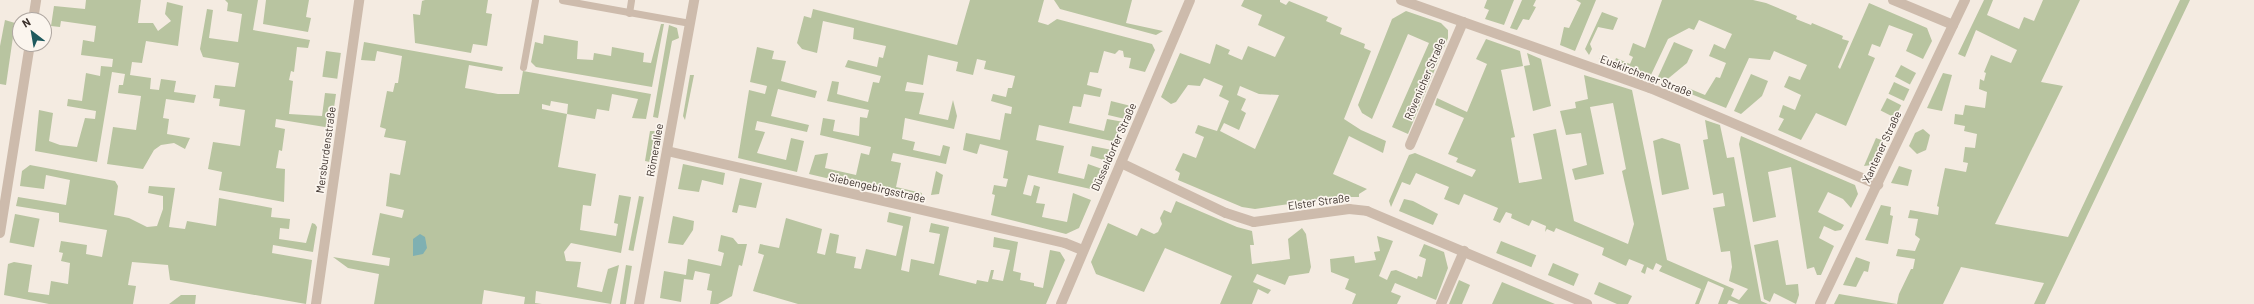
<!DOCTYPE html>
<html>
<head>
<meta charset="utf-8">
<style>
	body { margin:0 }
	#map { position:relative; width:2254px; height:304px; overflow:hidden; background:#f4ebe1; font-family:Barlow,sans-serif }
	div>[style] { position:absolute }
	.green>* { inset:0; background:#b8c4a0; transform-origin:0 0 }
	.water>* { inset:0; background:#7fb0b2 }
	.service>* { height:7px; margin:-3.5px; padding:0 3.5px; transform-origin:3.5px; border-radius:3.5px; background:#cdbbac }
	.minor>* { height:10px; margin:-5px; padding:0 5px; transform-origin:5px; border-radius:5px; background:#cdbbac }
	.tertiary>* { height:10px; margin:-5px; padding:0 5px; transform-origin:5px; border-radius:5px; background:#cdbbac }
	span { translate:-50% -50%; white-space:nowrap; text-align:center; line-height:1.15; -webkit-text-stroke:3.5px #fbf5ee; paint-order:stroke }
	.street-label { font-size:11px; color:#3b302b }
	.north { position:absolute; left:12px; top:12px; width:40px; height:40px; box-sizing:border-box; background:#fbf5ee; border:1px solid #aea6a0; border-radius:50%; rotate:329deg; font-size:11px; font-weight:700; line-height:16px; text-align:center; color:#3b302b }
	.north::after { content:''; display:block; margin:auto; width:14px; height:18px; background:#1f5a5e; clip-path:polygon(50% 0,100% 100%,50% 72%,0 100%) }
</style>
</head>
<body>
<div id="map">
	<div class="green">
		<div style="clip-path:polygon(86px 0,141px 0,138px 23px,153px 23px,158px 31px,171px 21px,165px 14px,167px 2px,183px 6px,178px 46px,146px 41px,142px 63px,132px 62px,130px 75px,151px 78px,150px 89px,159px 90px,161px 79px,176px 81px,174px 92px,196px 95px,194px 103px,166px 99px,163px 118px,169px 119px,167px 134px,190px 138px,185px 149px,174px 143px,161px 145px,154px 150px,143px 169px,107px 164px,113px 127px,136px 130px,141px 96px,118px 93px,119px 85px,123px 85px,125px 74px,112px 72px,97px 162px,35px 151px,39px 110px,53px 113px,49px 141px,60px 145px,77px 147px,85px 118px,95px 119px,96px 111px,67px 106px,68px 99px,82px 101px,86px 73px,100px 76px,101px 66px,112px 67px,113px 59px,81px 55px,83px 40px,94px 42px,96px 26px,61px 21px,60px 27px,51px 26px,54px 6px,85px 9px)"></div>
		<div style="clip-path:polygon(225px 0,258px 0,253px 30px,310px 40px,308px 48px,297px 47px,294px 72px,291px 71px,289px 80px,293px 81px,289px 114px,322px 116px,325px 93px,336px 94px,331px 128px,276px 119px,275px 127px,285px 129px,282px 151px,279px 150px,276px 168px,285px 169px,284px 202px,219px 190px,222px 172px,208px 169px,213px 142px,240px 146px,245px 110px,219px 106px,220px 99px,213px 98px,215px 85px,235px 87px,239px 63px,203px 57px,200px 49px,207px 9px,213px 10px,209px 38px,238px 42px,242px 14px,227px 11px,228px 3px)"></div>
		<div style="clip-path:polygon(266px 0,309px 0,306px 17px,311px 18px,308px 32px,263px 24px)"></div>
		<div style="clip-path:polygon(425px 0,488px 0,486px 13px,492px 14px,487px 46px,473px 44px,471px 53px,415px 43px,413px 14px,420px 15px,422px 1px)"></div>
		<div style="clip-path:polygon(970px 0,1044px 0,1038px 22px,1048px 25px,1057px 19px,1152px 44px,1155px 50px,1145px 72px,1129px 68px,1131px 58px,1124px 57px,1123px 51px,1119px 50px,1115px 54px,1104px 51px,1098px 73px,1090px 72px,1087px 85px,1102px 89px,1100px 97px,1084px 94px,1081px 107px,1073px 106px,1069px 123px,1104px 131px,1107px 119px,1124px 122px,1116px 142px,1039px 125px,1036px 140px,1064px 146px,1058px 173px,1084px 179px,1088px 164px,1105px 170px,1095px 190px,1028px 175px,1023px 194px,1031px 196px,1034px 185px,1040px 187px,1036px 203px,1045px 204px,1042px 217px,1067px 222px,1073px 193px,1091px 200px,1079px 228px,1066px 234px,991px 215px,995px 195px,992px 194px,994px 185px,1006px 187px,1008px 179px,1003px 178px,1008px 151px,980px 144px,977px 154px,963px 150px,966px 133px,1000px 140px,1005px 113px,1011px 114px,1012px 107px,991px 101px,993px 94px,1006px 97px,1008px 88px,1012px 88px,1015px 76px,984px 69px,986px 61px,977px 59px,973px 75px,956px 71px,958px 62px,928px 55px,923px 85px,907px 82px,905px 91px,924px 93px,919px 114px,948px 120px,953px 100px,957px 116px,954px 129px,905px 118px,902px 139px,915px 142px,913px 150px,940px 156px,943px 145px,950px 147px,946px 164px,893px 153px,891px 161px,901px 163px,896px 187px,922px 193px,920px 200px,809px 174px,815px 155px,828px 153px,825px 168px,856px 175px,861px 153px,869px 155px,871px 147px,820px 135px,823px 118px,835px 120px,833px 131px,859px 136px,860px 117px,867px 118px,869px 110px,827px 101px,832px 81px,839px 82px,837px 94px,868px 102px,873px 82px,879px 83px,881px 76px,845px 67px,848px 60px,877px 67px,879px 57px,883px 58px,886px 46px,853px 39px,854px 28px,823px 21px,817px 53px,802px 49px,797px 43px,804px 16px,811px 18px,813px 9px,957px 45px)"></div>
		<div style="clip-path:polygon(1054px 0,1132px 0,1126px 23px,1163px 31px,1156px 35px,1060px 9px)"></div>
		<div style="clip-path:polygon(evenodd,1244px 0,1280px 0,1280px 2px,1286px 5px,1289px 1px,1328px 17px,1326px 21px,1342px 28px,1340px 34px,1365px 44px,1364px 48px,1371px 51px,1344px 119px,1361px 130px,1386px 141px,1383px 153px,1349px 136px,1333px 174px,1367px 189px,1359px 194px,1359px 197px,1338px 197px,1255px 209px,1242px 207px,1178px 180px,1180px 173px,1175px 170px,1183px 153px,1196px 158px,1204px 137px,1195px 133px,1198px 125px,1217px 131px,1229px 101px,1219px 96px,1223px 86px,1204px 78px,1200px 86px,1188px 85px,1176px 102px,1171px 104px,1161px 97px,1180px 53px,1210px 64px,1216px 44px,1230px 50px,1228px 54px,1242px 60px,1248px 46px,1275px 57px,1285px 37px,1258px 25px,1262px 15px,1241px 6px,1244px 0,1240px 86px,1259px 94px,1279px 95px,1255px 149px,1220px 131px,1224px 123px,1239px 130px,1246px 113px,1241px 110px,1246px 99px,1237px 95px,1240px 86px)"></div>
		<div style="clip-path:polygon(1487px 0,1514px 0,1504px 25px,1485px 19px,1489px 10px,1484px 8px)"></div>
		<div style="clip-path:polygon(1522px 0,1536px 0,1533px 6px,1536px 7px,1529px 20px,1523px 19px,1517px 30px,1510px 28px)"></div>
		<div style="clip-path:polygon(1576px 0,1596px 0,1575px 51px,1560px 45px,1564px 27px,1569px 28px,1581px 3px)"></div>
		<div style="clip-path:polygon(1662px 0,1753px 0,1766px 3px,1797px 16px,1796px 19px,1811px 25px,1812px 23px,1843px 36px,1842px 39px,1849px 41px,1838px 67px,1840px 69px,1869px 3px,1927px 28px,1932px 41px,1923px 59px,1906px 51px,1913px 34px,1889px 25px,1880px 47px,1872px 44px,1868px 55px,1875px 58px,1846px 126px,1816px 113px,1801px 140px,1778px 130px,1784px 119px,1779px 117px,1783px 105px,1795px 110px,1801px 95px,1784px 87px,1789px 76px,1800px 80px,1807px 65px,1774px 51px,1770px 60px,1749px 58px,1726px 108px,1686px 92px,1688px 88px,1705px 95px,1716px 77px,1720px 78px,1726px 63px,1709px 56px,1714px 44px,1725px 49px,1732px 34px,1699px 20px,1694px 30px,1689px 28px,1668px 39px,1650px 77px,1599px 59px,1602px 57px,1615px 61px,1616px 58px,1630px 64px,1633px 57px,1629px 55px,1633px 43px,1645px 48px)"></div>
		<div style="clip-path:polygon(1984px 0,1993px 0,1987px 15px,2019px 29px,2024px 17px,2034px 21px,2043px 0,2080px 0,2041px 82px,2063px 86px,1995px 224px,2068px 237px,2180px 0,2190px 0,2045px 304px,2034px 304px,2044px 283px,1961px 267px,1943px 304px,1834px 304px,1839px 294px,1897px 304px,1899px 294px,1911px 269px,1913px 269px,1915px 259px,1896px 256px,1898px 249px,1915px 251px,1920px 239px,1915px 235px,1918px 219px,1908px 218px,1910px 210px,1938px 215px,1939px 207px,1937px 206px,1945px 168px,1966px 172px,1968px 163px,1963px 162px,1965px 147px,1975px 148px,1977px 134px,1964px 131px,1965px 126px,1954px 124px,1955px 114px,1963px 115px,1965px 105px,1985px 108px,1987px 92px,1979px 89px,1980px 79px,1984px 81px,1986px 73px,1984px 72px,1991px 55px,2011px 63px,2017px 50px,1976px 30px,1965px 57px,1958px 54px)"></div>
		<div style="clip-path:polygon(1406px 11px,1441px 23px,1448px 30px,1448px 38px,1408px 134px,1392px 127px,1429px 43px,1408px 34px,1372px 119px,1362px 113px,1358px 105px,1392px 19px)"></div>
		<div style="clip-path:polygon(1602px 12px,1618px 18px,1613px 30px,1598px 27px,1590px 44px,1592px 49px,1589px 55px,1585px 49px)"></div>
		<div style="clip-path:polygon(5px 20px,15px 23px,6px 85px,0 84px,0 46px)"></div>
		<div style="clip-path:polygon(661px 24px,664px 24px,652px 87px,536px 67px,531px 62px,535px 42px,543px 44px,544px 35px,578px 41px,577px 59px,593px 60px,594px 53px,611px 56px,612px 47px,644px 53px,643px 62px,651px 63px)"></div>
		<div style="clip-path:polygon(669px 25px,677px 28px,679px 38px,672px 41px,658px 118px,653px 117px)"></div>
		<div style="clip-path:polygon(1486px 39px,1520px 51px,1523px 66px,1501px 70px,1515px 137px,1511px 138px,1519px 183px,1542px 179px,1533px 134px,1556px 129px,1574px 221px,1628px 244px,1634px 224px,1622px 171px,1626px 169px,1613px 103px,1590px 107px,1604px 174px,1575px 180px,1572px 169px,1587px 165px,1581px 133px,1566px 135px,1560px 111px,1576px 108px,1575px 102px,1588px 99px,1584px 75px,1632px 90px,1667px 260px,1734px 289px,1731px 296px,1739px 300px,1748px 289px,1729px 281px,1732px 267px,1730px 251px,1721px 252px,1713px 208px,1725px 206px,1723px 193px,1713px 195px,1703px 140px,1708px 139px,1705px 120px,1720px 125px,1727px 158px,1734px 157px,1761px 301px,1768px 304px,1739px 304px,1729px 300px,1727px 304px,1718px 304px,1724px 288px,1708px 281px,1699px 304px,1695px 304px,1701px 289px,1659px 271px,1662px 266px,1656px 263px,1653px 270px,1647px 267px,1645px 274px,1641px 272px,1644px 265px,1629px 259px,1626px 266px,1602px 255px,1604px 248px,1556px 228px,1554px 232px,1547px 229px,1545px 232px,1546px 226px,1532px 220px,1529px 226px,1511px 218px,1512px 214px,1506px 212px,1500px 223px,1493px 220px,1498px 208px,1464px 194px,1459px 205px,1444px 199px,1449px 187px,1416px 173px,1410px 185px,1402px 182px,1391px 207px,1389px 201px,1409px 155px,1415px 153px,1472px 177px,1476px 170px,1456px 162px,1458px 158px,1448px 154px,1464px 118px,1435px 105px,1437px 98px,1467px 112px,1487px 64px,1476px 59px)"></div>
		<div style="clip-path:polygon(364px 42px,503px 67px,502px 71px,469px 65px,465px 88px,498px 94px,519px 94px,523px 71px,651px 94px,646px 119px,632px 118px,638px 99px,612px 94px,609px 111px,597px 109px,595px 119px,567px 114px,568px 104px,551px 101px,550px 106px,542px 104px,542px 109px,567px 114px,558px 167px,596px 174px,591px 206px,583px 205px,580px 230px,616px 236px,618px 224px,614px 223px,619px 195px,631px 197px,621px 253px,571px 243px,564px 252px,566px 261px,581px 262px,577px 287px,602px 292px,608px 269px,619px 265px,611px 304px,536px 291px,535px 303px,542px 304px,524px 304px,525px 297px,484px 290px,482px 304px,374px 304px,379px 274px,348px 268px,333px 257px,389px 266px,390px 258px,372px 255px,380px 213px,402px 218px,404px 210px,386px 206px,390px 173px,400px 175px,406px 141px,384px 137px,386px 129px,380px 127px,387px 91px,393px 92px,395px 83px,398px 83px,402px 56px,377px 51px,375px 61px,361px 60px)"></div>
		<div style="clip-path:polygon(1674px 42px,1693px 50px,1687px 63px,1664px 82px,1657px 79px)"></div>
		<div style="clip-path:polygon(757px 47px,774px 51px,772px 59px,786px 61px,781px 81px,817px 91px,815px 98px,778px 89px,771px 116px,809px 125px,807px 132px,757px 121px,755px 130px,765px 132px,757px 153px,786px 160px,791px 138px,804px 141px,797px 172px,738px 158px,749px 90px,765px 94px,767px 86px,750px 82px)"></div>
		<div style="left:326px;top:51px;width:15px;height:26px;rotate:8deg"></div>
		<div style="clip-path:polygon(1527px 53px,1541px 59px,1551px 106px,1533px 111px,1524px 66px,1530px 65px)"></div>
		<div style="left:1901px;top:65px;width:17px;height:13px;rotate:28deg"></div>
		<div style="clip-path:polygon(1943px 73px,1952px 75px,1942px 111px,1927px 108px)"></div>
		<div style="clip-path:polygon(1751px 74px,1768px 81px,1762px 96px,1741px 114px,1734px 111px)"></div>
		<div style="clip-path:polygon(690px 75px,694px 75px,685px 120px,683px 116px)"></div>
		<div style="left:1894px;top:82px;width:17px;height:13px;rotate:25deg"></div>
		<div style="left:1887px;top:98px;width:16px;height:14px;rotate:27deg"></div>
		<div style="clip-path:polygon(1111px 101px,1131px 106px,1125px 119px,1108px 115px)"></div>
		<div style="clip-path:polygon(1923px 129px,1930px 135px,1928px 143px,1926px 150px,1917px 154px,1909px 146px,1915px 133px)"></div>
		<div style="clip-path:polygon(650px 131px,656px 131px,650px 162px,645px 161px)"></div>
		<div style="clip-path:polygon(1741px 136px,1855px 185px,1858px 194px,1851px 208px,1843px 199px,1828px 192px,1818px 212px,1844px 225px,1841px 230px,1835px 231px,1824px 226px,1819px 238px,1834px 246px,1821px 275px,1817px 275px,1814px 267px,1807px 269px,1791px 167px,1768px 172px,1776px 217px,1753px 222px,1739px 144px)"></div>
		<div style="clip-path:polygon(1662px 138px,1680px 144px,1689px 189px,1662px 195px,1653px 141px)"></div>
		<div style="clip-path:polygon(1876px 138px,1884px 141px,1872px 165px,1864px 166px)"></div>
		<div style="clip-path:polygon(1092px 146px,1112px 150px,1107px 161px,1090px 156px)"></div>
		<div style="clip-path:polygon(683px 164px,725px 173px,723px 185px,702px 180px,699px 192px,678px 189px)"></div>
		<div style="clip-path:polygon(30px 165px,115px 181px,118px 186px,114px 215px,129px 218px,147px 227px,157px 226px,163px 209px,163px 196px,148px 193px,149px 186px,175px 188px,169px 227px,185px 229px,187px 221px,216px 226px,219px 198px,272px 208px,271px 217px,290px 219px,289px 229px,280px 228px,279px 239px,306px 243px,312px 223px,315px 224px,317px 227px,313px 252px,273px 245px,272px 253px,312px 260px,306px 304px,170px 280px,168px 265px,132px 262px,128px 285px,136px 286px,133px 304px,49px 304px,4px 295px,8px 264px,14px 262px,32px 265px,28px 292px,49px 295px,51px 281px,68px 284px,70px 263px,61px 261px,63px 253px,59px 252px,61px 241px,87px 245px,86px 254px,102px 257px,107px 230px,59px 222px,59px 213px,16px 206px,18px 197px,66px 205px,70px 180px,46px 175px,44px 189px,20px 186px,22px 171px)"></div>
		<div style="clip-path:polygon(1899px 166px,1912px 170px,1908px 186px,1891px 183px)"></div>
		<div style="clip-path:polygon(936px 171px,943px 175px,939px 194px,931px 195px)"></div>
		<div style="clip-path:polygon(740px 178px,762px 183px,756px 208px,739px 205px,737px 213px,732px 212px)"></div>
		<div style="left:639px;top:196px;width:5px;height:55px;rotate:11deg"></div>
		<div style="clip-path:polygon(1404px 199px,1413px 201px,1438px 214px,1433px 225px,1399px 211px)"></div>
		<div style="clip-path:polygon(1176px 201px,1237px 227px,1252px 231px,1254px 245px,1250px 245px,1252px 264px,1290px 259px,1288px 239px,1302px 228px,1306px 234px,1311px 267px,1309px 273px,1289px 276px,1285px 285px,1257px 274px,1253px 282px,1271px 290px,1268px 294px,1258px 289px,1252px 304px,1220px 304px,1232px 276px,1165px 248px,1144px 292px,1096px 274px,1091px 262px,1108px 223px,1137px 236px,1141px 228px,1154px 234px,1158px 232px,1162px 224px,1160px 218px,1164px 210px,1171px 213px)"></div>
		<div style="clip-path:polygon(1881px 205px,1891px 207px,1890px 215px,1893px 216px,1888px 244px,1865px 240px)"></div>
		<div style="clip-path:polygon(889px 212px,911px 217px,901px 270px,909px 272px,911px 259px,934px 264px,940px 234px,929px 232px,931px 223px,949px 227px,939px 275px,976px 284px,977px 280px,988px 282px,991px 270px,994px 270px,992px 279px,1003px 281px,1010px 250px,993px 247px,994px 237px,1018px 242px,1013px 271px,1021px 273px,1020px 280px,1034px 283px,1034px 286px,1043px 288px,1050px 250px,1060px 252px,1065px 260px,1046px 304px,798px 304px,753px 291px,764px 255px,758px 253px,760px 244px,779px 248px,786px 218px,822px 229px,817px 253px,825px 255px,830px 233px,839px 235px,836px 253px,856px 257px,854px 268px,861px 269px,866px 249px,896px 256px,903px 226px,887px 222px)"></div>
		<div style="left:15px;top:214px;width:25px;height:29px;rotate:11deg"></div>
		<div style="clip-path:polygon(673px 216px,694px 221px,693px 230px,683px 245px,668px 243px)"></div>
		<div style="clip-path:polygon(721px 235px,733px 238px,738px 244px,747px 244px,742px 266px,739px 265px,732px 296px,718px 304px,710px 304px,712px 291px,707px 290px,710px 274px,695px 271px,693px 280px,684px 279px,681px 302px,660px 298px,664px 271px,686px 275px,688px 259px,721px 266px,724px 253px,718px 251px)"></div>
		<div style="clip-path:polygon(1377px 236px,1393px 241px,1379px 276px,1387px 280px,1391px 271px,1396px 270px,1417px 279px,1418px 276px,1422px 277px,1426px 259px,1419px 256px,1424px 244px,1444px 252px,1448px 268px,1436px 300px,1395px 283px,1391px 292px,1401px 296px,1397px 304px,1352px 304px,1356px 294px,1345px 289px,1349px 279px,1331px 272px,1330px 259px,1354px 256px,1355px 263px,1376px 260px,1374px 252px,1380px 251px)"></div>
		<div style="clip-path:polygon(1778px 240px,1786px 285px,1798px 284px,1799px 295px,1796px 304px,1774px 293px,1770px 302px,1764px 299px,1754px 245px)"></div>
		<div style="left:1501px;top:241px;width:38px;height:13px;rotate:22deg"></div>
		<div style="clip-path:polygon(1856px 257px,1870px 262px,1868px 272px,1864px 271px,1856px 287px,1843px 285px)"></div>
		<div style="left:1553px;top:263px;width:28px;height:13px;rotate:23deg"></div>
		<div style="left:626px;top:265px;width:6px;height:40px;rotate:9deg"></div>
		<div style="clip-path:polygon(1459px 280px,1470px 285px,1462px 304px,1449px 304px)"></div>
		<div style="clip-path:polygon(1502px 282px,1555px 304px,1492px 304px)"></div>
		<div style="clip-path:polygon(1599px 282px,1632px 296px,1628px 304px,1617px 304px,1594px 294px)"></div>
		<div style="clip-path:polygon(181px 295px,196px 295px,195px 304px,169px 304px)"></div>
	</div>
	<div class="water">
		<div style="clip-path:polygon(420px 234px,425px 237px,427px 248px,423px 254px,413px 256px,413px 239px)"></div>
	</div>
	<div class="service">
		<div style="left:562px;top:0;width:130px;rotate:10.2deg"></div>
		<div style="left:629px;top:13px;width:13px;rotate:-81deg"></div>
		<div style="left:523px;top:67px;width:68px;rotate:-79.8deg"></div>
	</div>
	<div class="minor">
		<div style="left:1401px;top:0;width:264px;rotate:19.5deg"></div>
		<div style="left:1650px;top:88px;width:248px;rotate:23deg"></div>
		<div style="left:1893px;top:0;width:65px;rotate:22.6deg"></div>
		<div style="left:33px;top:20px;width:20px;rotate:-81deg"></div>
		<div style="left:1410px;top:145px;width:134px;rotate:-66.7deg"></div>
		<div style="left:667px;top:151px;width:408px;rotate:13deg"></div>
		<div style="left:1065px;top:243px;width:18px;rotate:22deg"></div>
		<div style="left:1121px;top:163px;width:116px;rotate:25.5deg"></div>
		<div style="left:1226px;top:213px;width:29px;rotate:18deg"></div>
		<div style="left:1254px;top:222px;width:96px;rotate:-7.8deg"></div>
		<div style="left:1349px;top:209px;width:18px;rotate:6deg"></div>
		<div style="left:1367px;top:211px;width:239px;rotate:22.9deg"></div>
		<div style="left:0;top:233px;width:191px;rotate:-81deg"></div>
		<div style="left:316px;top:304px;width:307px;rotate:-81.9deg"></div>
		<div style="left:1061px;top:304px;width:330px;rotate:-67deg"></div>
		<div style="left:1441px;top:304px;width:58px;rotate:-66.5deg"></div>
		<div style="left:1820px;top:304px;width:337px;rotate:-64.5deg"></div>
	</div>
	<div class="tertiary">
		<div style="left:639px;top:304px;width:309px;rotate:-79.7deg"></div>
	</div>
	<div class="street-label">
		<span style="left:1646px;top:76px;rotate:21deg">Euskirchener Straße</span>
		<span style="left:1425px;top:79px;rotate:-67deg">Rövenicher Straße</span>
		<span style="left:1114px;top:147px;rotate:-66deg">Düsseldorfer Straße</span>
		<span style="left:1882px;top:147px;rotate:-65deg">Xantener Straße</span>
		<span style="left:326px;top:150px;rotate:-82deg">Mersburdenstraße</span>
		<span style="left:655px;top:150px;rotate:-80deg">Römerallee</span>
		<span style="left:877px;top:188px;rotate:13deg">Siebengebirgsstraße</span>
		<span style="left:1319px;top:202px;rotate:-8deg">Elster Straße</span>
	</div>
	<div class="north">N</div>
</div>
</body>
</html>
